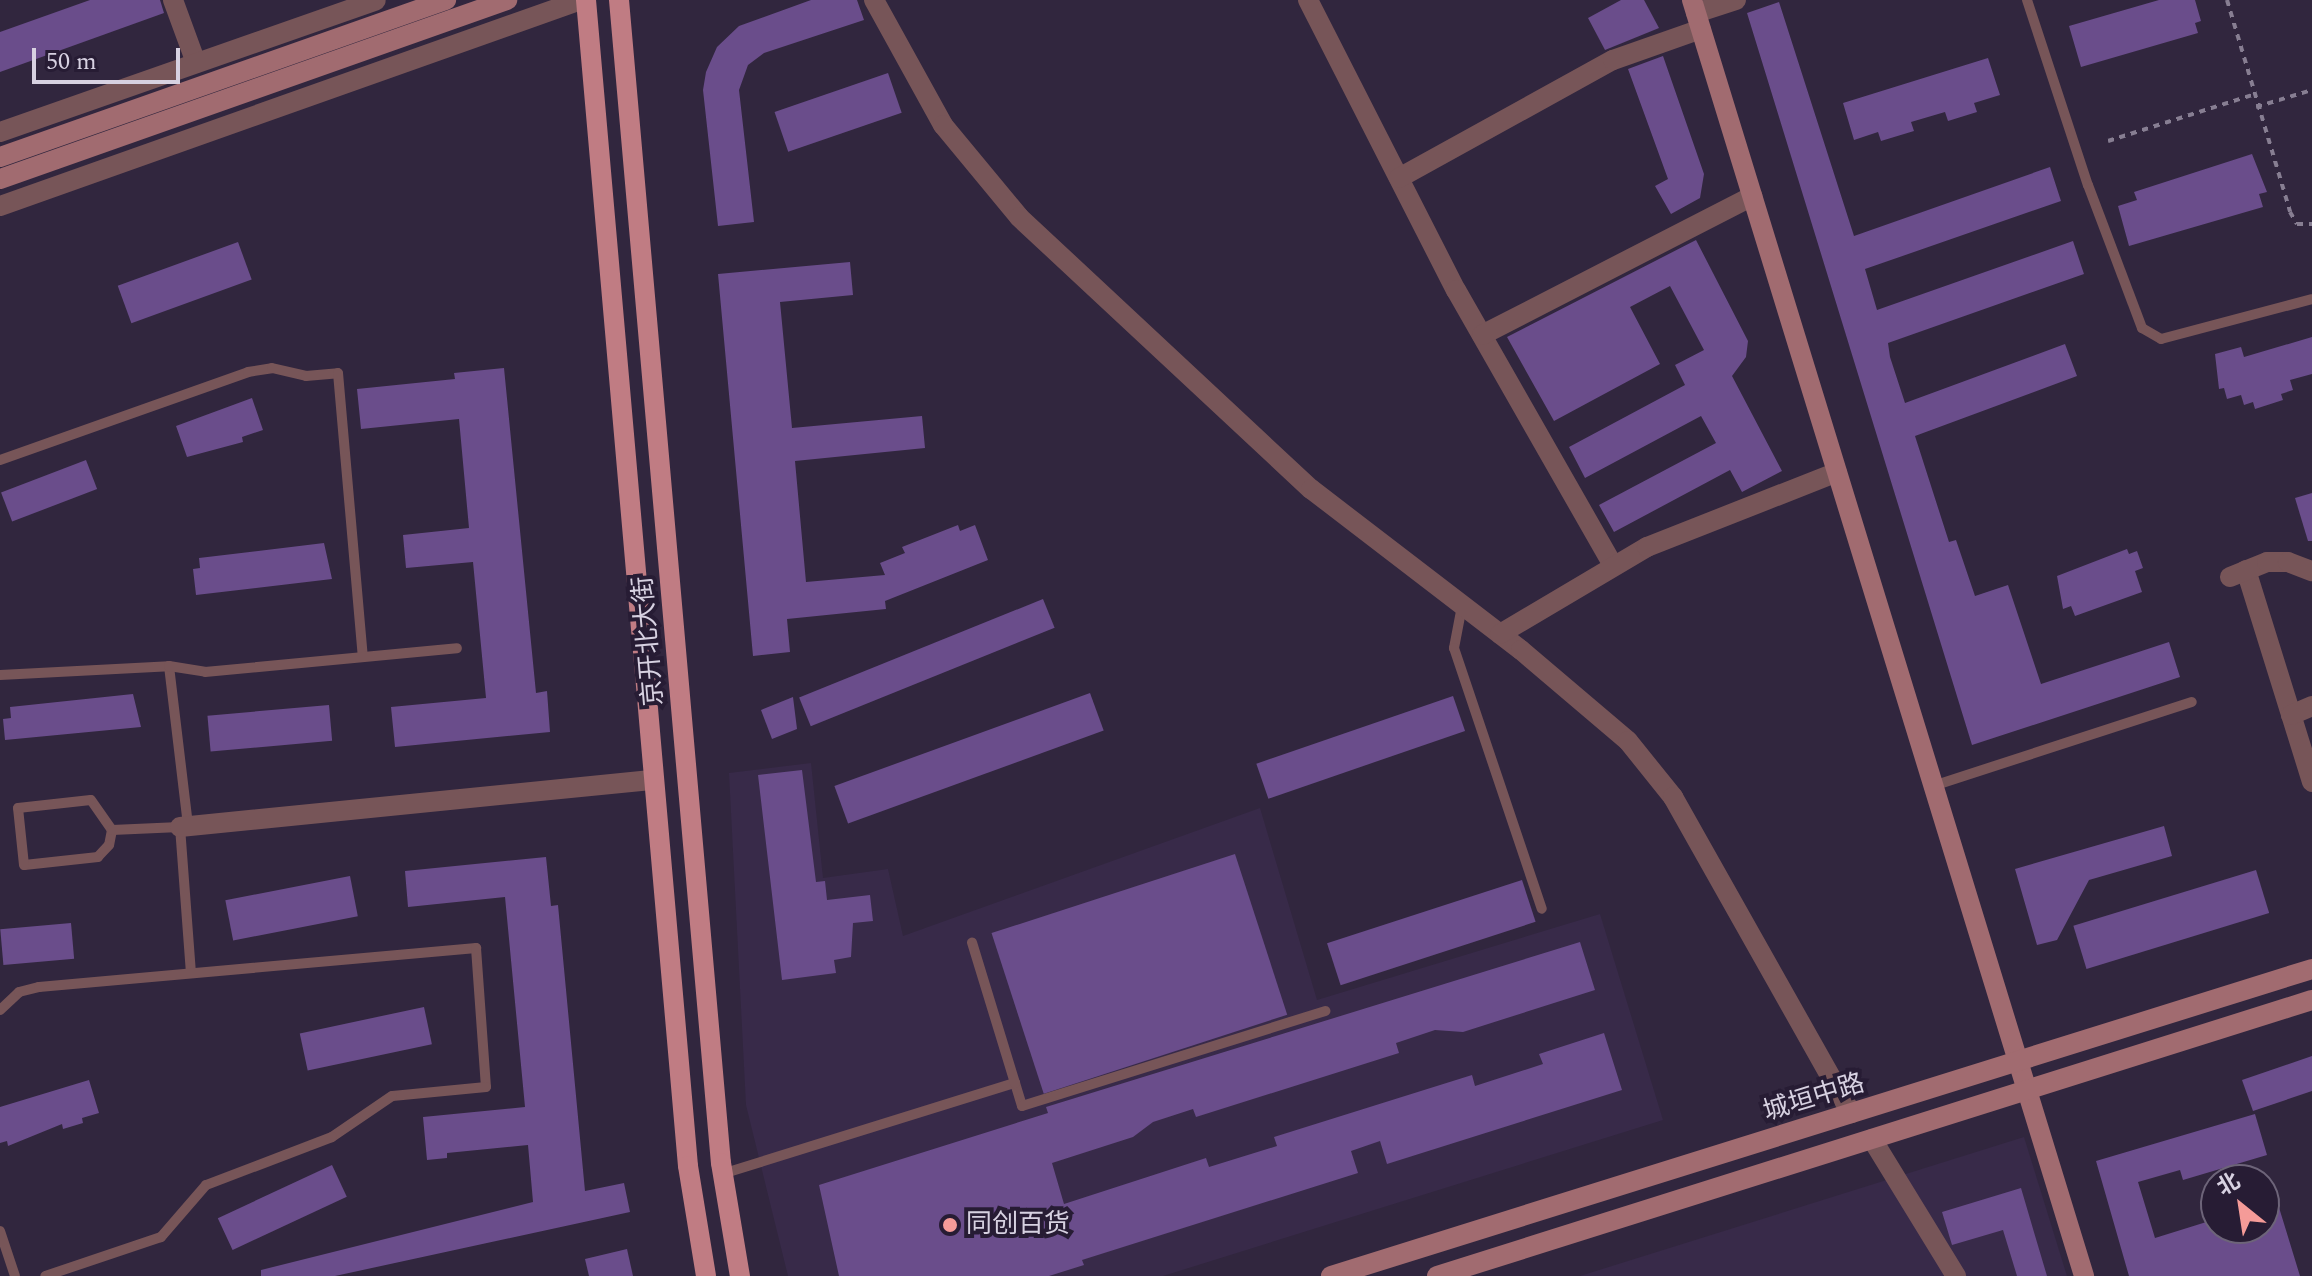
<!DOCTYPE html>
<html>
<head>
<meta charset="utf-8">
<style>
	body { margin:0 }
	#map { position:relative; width:2312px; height:1276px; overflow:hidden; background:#31263e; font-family:Spectral,"Noto Sans SC",serif }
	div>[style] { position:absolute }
	.built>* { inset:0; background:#382a49 }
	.building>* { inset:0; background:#6a4d8b; transform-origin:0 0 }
	.path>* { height:4px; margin-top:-2px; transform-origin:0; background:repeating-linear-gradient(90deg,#877e92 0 6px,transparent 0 12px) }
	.lane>* { height:10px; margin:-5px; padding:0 5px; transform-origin:5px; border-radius:5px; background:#775558 }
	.street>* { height:20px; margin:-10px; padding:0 10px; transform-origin:10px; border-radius:10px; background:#775558 }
	.secondary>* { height:20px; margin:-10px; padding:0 10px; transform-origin:10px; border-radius:10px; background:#a16b70 }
	.primary>* { height:20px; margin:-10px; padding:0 10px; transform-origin:10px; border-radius:10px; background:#c07c83 }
	.dots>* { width:22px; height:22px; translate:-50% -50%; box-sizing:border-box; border:4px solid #271c34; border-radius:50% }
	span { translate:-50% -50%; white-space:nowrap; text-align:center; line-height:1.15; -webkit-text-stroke:8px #271c34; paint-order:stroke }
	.street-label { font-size:26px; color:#d7d1e1 }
	.poi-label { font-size:26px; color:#d7d1e1 }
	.left { translate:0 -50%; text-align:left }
	.north { position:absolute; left:2200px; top:1164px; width:80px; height:80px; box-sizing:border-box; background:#271c34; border:2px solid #6d6479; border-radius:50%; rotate:330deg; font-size:22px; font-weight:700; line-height:32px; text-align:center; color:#d7d1e1 }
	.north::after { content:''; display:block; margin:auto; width:28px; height:36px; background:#f59b98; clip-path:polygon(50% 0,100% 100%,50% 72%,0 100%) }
	.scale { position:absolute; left:32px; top:48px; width:148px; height:36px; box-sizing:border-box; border:4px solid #d7d1e1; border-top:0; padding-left:10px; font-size:24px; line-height:28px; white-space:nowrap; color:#d7d1e1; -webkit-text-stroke:6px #271c34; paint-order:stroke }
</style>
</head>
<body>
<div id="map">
	<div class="built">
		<div style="clip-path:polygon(811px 763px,823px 878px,888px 869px,903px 936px,1260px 808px,1317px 1000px,1600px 914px,1663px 1120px,1163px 1276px,788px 1276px,746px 1105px,729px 773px)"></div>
		<div style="clip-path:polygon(2024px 1137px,2067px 1276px,1580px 1276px)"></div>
	</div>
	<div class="building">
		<div style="clip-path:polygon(90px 0,160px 0,164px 13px,0 72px,0 32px)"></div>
		<div style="clip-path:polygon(811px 0,857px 0,864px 20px,764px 53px,748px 65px,739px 90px,754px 222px,718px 226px,703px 90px,706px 72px,717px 47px,739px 26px)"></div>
		<div style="clip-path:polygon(1621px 0,1644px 0,1659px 28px,1605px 50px,1588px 18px)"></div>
		<div style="clip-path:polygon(2159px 0,2195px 0,2201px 21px,2195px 23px,2198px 33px,2081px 67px,2069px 26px)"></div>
		<div style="clip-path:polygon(1779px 2px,1854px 236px,2050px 167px,2061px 201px,1865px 269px,1877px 310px,2073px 241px,2084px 274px,1888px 343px,1890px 357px,1905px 403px,2065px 344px,2077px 376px,1915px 436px,1949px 542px,1956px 540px,1975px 596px,2008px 585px,2041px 684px,2169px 642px,2180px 677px,1972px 745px,1747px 13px)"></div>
		<div style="clip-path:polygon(1663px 56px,1704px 174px,1700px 198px,1671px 214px,1655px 186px,1668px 179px,1628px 69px)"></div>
		<div style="clip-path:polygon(1988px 58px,2000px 95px,1974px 103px,1977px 112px,1948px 121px,1945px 112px,1911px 122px,1914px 131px,1881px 141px,1878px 132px,1854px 140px,1843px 103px)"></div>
		<div style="left:888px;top:73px;width:42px;height:120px;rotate:71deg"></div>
		<div style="clip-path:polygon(2252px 154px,2267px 192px,2259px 194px,2263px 207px,2129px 246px,2118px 206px,2137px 200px,2134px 192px)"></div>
		<div style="clip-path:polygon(1696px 240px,1748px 341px,1746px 357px,1732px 376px,1782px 471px,1742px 492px,1730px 470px,1614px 532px,1599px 505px,1716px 443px,1701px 416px,1585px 478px,1569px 447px,1685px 385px,1675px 365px,1704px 350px,1670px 286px,1630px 307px,1660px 364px,1554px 421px,1507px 337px)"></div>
		<div style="left:238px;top:242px;width:40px;height:128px;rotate:70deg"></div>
		<div style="clip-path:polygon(850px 262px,853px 295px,780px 302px,792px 428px,922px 416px,925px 448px,795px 461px,806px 582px,885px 575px,880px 563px,905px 553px,902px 547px,958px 525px,960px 531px,975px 525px,988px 560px,885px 601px,886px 609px,787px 619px,790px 652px,753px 656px,718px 274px)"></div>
		<div style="clip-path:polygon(2312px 337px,2312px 374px,2290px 380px,2293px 390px,2281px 394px,2283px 400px,2255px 409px,2253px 402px,2244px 405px,2241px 395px,2227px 399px,2224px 388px,2219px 389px,2215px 354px,2241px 347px,2244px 357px)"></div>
		<div style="clip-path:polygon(504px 368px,536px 693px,547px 691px,550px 732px,395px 747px,391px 707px,486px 698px,473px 562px,406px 568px,403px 535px,469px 528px,459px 419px,361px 429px,357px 389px,455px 379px,454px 373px)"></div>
		<div style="clip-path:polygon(252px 398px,263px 430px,242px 437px,243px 442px,187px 457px,176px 426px)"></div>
		<div style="left:86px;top:460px;width:31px;height:91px;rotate:69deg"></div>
		<div style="clip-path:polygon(2312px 493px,2312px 541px,2308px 541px,2295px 498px)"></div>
		<div style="clip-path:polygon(324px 543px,332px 579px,196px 595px,193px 569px,200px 568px,199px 558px)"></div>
		<div style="clip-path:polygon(2127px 549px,2129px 554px,2137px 551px,2143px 568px,2135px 571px,2142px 592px,2075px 616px,2071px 606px,2063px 609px,2057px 576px)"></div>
		<div style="left:1043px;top:599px;width:31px;height:263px;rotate:68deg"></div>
		<div style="left:1090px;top:693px;width:40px;height:272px;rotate:70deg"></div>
		<div style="clip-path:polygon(133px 694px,141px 727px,5px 740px,3px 719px,11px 718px,10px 707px)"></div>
		<div style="left:1453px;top:696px;width:37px;height:208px;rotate:71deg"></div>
		<div style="clip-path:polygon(793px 697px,797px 729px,772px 739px,761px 710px)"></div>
		<div style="left:329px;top:705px;width:36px;height:122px;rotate:85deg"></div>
		<div style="clip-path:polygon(802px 770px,816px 882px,825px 881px,827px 900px,870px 895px,873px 921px,853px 923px,851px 957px,834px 960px,836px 973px,782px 980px,758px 775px)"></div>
		<div style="clip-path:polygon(2164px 826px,2172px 856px,2089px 880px,2057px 940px,2037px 945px,2015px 869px)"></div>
		<div style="left:1235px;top:854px;width:169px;height:256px;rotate:72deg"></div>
		<div style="clip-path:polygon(546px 857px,551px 906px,558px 905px,585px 1191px,624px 1183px,630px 1212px,335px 1276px,261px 1276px,261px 1270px,533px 1202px,528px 1145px,447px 1153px,447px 1158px,427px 1160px,423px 1117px,525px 1107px,505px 897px,408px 907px,405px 871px)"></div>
		<div style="left:2256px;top:870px;width:45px;height:191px;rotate:73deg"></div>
		<div style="left:350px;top:876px;width:41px;height:127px;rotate:79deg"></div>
		<div style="left:1522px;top:880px;width:44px;height:205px;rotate:72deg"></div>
		<div style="left:71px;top:923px;width:36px;height:71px;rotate:85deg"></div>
		<div style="clip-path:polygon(1580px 942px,1595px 990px,1463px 1032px,1435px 1030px,1396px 1043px,1399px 1053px,1196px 1117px,1193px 1109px,1153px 1122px,1133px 1137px,1052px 1163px,1064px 1204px,1206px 1158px,1209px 1167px,1277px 1146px,1274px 1137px,1472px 1075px,1475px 1086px,1543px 1064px,1539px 1054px,1604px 1033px,1622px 1090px,1387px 1164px,1380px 1141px,1351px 1151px,1358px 1173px,1082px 1260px,1084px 1265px,1049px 1276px,839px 1276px,819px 1185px,1048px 1113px,1046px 1107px)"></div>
		<div style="left:424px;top:1007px;width:38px;height:127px;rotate:78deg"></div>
		<div style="clip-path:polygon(2312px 1056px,2312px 1091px,2253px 1111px,2242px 1080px)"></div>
		<div style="clip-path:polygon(89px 1080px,99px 1113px,82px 1118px,83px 1123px,63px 1129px,62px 1124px,8px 1146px,7px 1141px,0 1143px,0 1107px)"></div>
		<div style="clip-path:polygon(2255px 1114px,2267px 1155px,2183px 1180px,2180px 1170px,2138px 1182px,2155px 1238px,2216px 1219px,2216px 1228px,2264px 1228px,2264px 1204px,2277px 1201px,2300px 1276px,2129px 1276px,2096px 1161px)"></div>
		<div style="left:332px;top:1165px;width:35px;height:126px;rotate:65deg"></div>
		<div style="clip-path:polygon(2021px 1188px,2031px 1222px,2047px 1276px,2017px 1276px,2003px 1230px,1952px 1245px,1942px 1212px)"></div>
		<div style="clip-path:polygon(627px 1249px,633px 1276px,589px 1276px,585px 1259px)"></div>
	</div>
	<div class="path">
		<div style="left:2227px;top:0;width:221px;rotate:73.4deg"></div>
		<div style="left:2290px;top:212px;width:14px;rotate:60deg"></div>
		<div style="left:2297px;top:224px;width:15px"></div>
		<div style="left:2256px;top:107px;width:59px;rotate:-16.9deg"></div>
		<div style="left:2108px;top:141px;width:151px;rotate:-17.7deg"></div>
	</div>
	<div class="lane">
		<div style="left:2027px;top:0;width:195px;rotate:71.8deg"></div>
		<div style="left:2088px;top:185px;width:153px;rotate:69.3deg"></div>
		<div style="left:2142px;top:328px;width:22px;rotate:30deg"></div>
		<div style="left:2161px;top:339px;width:156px;rotate:-14.8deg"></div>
		<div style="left:0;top:460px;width:263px;rotate:-19.5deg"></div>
		<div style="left:248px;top:372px;width:24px;rotate:-9deg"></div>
		<div style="left:272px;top:368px;width:35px;rotate:13deg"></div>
		<div style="left:306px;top:376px;width:32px;rotate:-5deg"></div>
		<div style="left:338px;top:373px;width:285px;rotate:85deg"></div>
		<div style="left:1462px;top:606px;width:43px;rotate:100.8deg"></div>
		<div style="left:1454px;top:648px;width:275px;rotate:71.4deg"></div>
		<div style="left:169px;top:666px;width:161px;rotate:83.2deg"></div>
		<div style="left:0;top:675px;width:169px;rotate:-3deg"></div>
		<div style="left:169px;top:666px;width:36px;rotate:9deg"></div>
		<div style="left:205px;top:672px;width:253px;rotate:-5.4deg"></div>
		<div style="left:1933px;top:786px;width:272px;rotate:-18deg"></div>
		<div style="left:91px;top:800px;width:37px;rotate:55deg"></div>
		<div style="left:112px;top:830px;width:15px;rotate:101deg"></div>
		<div style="left:109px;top:845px;width:16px;rotate:133deg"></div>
		<div style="left:98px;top:857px;width:74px;rotate:173.8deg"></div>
		<div style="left:24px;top:865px;width:57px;rotate:-96deg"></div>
		<div style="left:18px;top:808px;width:73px;rotate:-6.3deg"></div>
		<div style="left:112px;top:830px;width:68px;rotate:-2.5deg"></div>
		<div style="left:180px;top:827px;width:145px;rotate:85.7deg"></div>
		<div style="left:0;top:1010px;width:26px;rotate:-43deg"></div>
		<div style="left:19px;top:992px;width:21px;rotate:-14deg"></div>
		<div style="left:39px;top:987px;width:439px;rotate:-5.1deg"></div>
		<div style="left:476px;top:948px;width:139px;rotate:85.9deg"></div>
		<div style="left:486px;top:1087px;width:94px;rotate:174.5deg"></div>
		<div style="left:392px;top:1096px;width:73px;rotate:145.7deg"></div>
		<div style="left:332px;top:1137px;width:135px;rotate:159.1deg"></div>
		<div style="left:206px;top:1185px;width:69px;rotate:130.9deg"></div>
		<div style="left:161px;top:1237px;width:122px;rotate:161.4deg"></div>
		<div style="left:1015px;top:1083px;width:24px;rotate:73deg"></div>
		<div style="left:1022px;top:1106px;width:318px;rotate:-17.4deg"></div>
		<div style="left:722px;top:1174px;width:307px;rotate:-17.3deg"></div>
		<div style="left:1015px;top:1083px;width:147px;rotate:-107deg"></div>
		<div style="left:0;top:1231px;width:47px;rotate:71.6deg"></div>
	</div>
	<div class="street">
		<div style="left:173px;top:0;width:67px;rotate:69.9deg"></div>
		<div style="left:874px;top:0;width:143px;rotate:61.1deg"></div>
		<div style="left:943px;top:125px;width:119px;rotate:50.4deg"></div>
		<div style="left:1019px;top:217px;width:399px;rotate:43deg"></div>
		<div style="left:1311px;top:489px;width:265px;rotate:37.5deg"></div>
		<div style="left:1521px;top:650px;width:140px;rotate:40.4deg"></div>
		<div style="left:1628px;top:741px;width:72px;rotate:51.2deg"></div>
		<div style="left:1673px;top:797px;width:363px;rotate:60.6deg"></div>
		<div style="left:1308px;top:0;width:326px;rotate:63deg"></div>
		<div style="left:1456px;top:290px;width:315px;rotate:60.3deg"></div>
		<div style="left:1696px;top:13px;width:42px;rotate:-18deg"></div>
		<div style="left:0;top:132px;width:398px;rotate:-19.3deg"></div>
		<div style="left:1399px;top:178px;width:244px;rotate:-28.9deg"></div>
		<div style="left:1613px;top:60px;width:93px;rotate:-19.4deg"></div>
		<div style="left:0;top:206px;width:616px;rotate:-19.52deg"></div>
		<div style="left:1482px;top:335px;width:304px;rotate:-27.2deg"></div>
		<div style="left:2246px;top:570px;width:222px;rotate:72.7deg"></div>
		<div style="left:2230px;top:577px;width:40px;rotate:-22deg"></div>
		<div style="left:2267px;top:562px;width:21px"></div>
		<div style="left:2288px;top:562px;width:26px;rotate:21deg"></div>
		<div style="left:1500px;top:634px;width:171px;rotate:-30.6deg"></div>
		<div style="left:1647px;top:547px;width:204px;rotate:-21.5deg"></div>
		<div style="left:2291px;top:715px;width:23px;rotate:-23deg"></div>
		<div style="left:180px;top:827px;width:476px;rotate:-5.7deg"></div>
		<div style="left:1872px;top:1139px;width:161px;rotate:58.5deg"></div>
	</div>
	<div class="secondary">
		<div style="left:1692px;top:0;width:1335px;rotate:72.92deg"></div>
		<div style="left:0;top:157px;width:473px;rotate:-19.4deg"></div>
		<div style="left:0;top:179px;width:538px;rotate:-19.45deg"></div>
		<div style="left:1331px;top:1276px;width:1028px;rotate:-17.38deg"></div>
		<div style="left:1437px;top:1276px;width:917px;rotate:-17.51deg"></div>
	</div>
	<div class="primary">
		<div style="left:586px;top:0;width:1170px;rotate:85deg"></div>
		<div style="left:688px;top:1166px;width:111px;rotate:80.7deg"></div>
		<div style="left:619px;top:0;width:1167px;rotate:84.99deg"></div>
		<div style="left:721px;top:1163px;width:115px;rotate:80.5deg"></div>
	</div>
	<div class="dots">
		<div style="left:950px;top:1225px;background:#f59b98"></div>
	</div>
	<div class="street-label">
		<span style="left:649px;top:641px;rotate:-95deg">京开北大街</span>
		<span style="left:1814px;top:1098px;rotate:-17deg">城垣中路</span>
	</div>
	<div class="poi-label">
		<span class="left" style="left:966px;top:1225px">同创百货</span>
	</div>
	<div class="north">北</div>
	<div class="scale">50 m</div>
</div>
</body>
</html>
